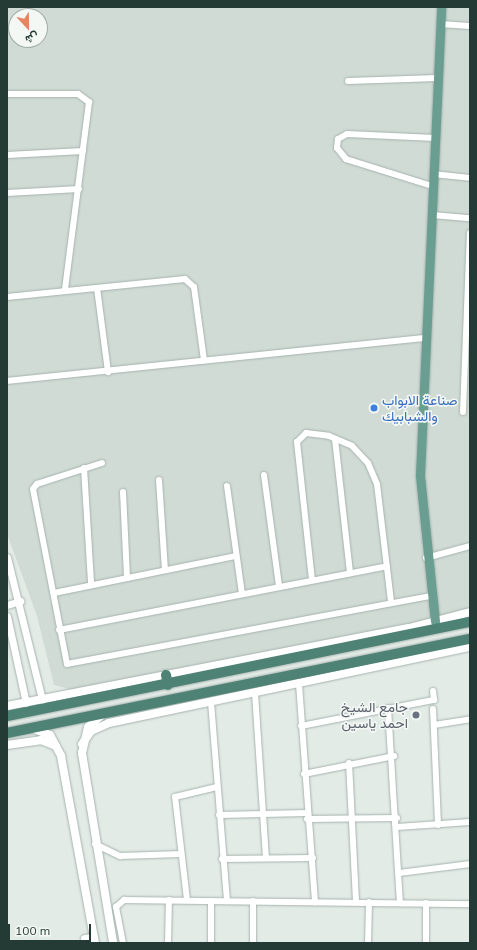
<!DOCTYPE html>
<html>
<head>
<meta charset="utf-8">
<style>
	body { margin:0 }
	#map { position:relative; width:477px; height:950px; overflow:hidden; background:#e3ebe7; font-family:Mulish,Vazirmatn,sans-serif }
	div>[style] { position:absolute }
	.built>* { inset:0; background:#d1dbd6 }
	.roads { filter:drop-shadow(0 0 1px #a6b3ae) drop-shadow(0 0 1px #a6b3ae) }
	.minor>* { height:6px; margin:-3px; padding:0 3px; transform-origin:3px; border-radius:3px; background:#fff }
	.tertiary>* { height:7px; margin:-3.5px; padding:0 3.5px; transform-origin:3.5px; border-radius:3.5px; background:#fff }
	.secondary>* { height:8px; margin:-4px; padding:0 4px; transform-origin:4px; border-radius:4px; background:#fff }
	.primary>* { height:9px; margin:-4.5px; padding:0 4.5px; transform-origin:4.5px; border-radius:4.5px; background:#6a9e90 }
	.trunk>* { height:10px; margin:-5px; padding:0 5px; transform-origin:5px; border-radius:5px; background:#4e8275 }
	.dots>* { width:11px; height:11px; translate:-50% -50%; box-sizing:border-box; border:2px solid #f3f8f5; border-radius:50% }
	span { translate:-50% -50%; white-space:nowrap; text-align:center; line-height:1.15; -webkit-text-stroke:3px #f3f8f5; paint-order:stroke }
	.shop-label { font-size:14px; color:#366cbe }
	.left { translate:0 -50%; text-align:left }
	.worship-label { font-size:14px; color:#5b616d }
	.right { translate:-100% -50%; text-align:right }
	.frame { position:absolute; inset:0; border:8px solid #243b35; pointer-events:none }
	.north { position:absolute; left:8px; top:8px; width:40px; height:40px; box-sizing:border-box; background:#f3f8f5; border:1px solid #a0aca8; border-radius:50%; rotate:158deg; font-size:11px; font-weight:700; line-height:16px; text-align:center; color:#243b35 }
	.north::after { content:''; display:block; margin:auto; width:14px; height:18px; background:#e78465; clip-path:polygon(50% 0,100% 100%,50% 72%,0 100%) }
	.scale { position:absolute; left:8px; top:924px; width:83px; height:18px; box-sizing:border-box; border:2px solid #243b35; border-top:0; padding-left:5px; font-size:12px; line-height:14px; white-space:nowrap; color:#243b35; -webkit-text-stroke:3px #f3f8f5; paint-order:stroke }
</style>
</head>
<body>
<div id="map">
	<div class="built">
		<div style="clip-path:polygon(evenodd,7px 7px,470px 7px,470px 616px,73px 690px,54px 685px,37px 616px,7px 534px,7px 7px,16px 16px,40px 16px,40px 40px,16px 40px,16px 16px)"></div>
	</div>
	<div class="roads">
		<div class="minor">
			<div style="left:440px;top:24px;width:30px;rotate:4deg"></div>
			<div style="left:348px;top:81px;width:89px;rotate:-1.9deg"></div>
			<div style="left:7px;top:94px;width:71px"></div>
			<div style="left:78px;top:94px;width:14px;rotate:36deg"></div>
			<div style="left:89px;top:102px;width:190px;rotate:97.3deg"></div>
			<div style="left:7px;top:155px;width:76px;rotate:-3deg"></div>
			<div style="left:433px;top:174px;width:37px;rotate:6deg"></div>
			<div style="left:432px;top:186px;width:90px;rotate:-162.6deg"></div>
			<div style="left:346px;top:159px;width:14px;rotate:-129deg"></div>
			<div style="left:337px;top:148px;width:9px;rotate:-84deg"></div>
			<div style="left:338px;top:139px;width:10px;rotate:-29deg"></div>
			<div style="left:347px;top:134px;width:88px;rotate:2.6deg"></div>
			<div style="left:7px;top:193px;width:72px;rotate:-3.2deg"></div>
			<div style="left:432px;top:215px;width:38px;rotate:5deg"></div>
			<div style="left:97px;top:288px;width:85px;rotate:82.5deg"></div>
			<div style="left:7px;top:297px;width:179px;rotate:-5.8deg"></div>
			<div style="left:185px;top:279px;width:12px;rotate:42deg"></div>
			<div style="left:194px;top:287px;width:74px;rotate:82.2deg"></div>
			<div style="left:7px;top:381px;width:421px;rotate:-5.9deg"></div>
			<div style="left:463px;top:412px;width:179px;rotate:-87.8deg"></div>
			<div style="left:335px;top:439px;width:135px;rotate:83.6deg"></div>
			<div style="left:102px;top:463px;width:68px;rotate:162.1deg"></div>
			<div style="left:37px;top:484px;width:6px;rotate:129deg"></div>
			<div style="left:33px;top:489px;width:178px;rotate:79deg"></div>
			<div style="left:67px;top:664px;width:370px;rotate:-10.6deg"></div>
			<div style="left:84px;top:468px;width:116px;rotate:86.5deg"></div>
			<div style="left:264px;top:475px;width:112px;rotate:82.3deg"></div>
			<div style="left:159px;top:480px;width:90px;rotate:86.2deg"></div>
			<div style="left:227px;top:486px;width:109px;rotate:82.1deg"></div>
			<div style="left:123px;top:492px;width:86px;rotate:87.3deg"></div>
			<div style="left:426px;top:558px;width:46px;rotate:-15.3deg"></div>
			<div style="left:312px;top:580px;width:139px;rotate:-96.2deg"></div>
			<div style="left:297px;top:442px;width:13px;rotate:-45deg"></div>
			<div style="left:306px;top:433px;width:23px;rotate:7deg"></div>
			<div style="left:329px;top:436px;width:25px;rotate:23deg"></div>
			<div style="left:352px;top:446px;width:23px;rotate:47deg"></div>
			<div style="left:368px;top:463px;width:23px;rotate:67deg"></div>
			<div style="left:377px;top:484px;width:119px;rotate:83.2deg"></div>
			<div style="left:54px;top:593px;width:186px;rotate:-11.5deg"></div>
			<div style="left:59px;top:630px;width:334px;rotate:-11deg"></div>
			<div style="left:299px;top:684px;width:219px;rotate:85.8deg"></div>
			<div style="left:255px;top:693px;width:165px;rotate:86.2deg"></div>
			<div style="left:211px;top:702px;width:200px;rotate:85.4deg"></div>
			<div style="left:388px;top:708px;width:195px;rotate:86.5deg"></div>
			<div style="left:433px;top:709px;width:116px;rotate:87.5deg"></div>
			<div style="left:434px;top:725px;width:36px;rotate:-9deg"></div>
			<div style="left:301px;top:726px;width:136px;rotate:-11.1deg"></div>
			<div style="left:434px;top:700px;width:9px;rotate:-96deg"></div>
			<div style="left:349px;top:763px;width:139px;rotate:87.1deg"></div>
			<div style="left:304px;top:774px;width:92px;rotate:-11.3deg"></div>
			<div style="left:219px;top:815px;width:88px;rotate:-1.3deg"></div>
			<div style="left:307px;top:819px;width:90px;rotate:-0.6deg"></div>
			<div style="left:397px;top:827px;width:73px;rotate:-3.9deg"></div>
			<div style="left:95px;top:844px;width:28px;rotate:26deg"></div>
			<div style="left:120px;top:856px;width:61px;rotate:-1.9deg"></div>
			<div style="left:222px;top:859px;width:91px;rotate:-0.6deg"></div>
			<div style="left:399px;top:873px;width:72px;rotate:-7.2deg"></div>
			<div style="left:187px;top:900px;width:104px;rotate:-96.6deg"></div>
			<div style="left:175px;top:797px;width:43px;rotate:-13.4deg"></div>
			<div style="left:426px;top:903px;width:40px;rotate:90deg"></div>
			<div style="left:123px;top:943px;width:37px;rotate:-101deg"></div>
			<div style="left:116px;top:907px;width:11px;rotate:-41deg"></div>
			<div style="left:124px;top:900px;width:346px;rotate:0.7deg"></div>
			<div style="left:168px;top:943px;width:43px;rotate:-88.7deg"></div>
			<div style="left:211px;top:943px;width:42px;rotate:-90deg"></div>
			<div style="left:253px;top:943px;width:42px;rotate:-90deg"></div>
			<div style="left:368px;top:943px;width:41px;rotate:-88.6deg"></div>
		</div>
		<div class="tertiary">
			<div style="left:7px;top:557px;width:147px;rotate:76.2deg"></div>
			<div style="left:7px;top:605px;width:14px;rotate:-17deg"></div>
			<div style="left:7px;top:616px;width:89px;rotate:77.7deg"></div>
		</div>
		<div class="secondary">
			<div style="left:7px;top:706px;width:409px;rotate:-11deg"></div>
			<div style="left:409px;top:628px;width:63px;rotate:-14.7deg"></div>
			<div style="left:102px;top:715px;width:18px;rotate:139deg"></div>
			<div style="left:88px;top:727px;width:27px;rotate:103deg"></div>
			<div style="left:82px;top:753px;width:193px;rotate:80.7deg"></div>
			<div style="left:34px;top:729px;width:17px;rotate:21deg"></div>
			<div style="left:50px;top:735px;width:24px;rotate:62deg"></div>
			<div style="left:61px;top:756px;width:190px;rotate:79.7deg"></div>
			<div style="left:82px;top:744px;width:16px;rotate:-55deg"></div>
			<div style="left:91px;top:731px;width:20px;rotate:-24deg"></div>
			<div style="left:109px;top:723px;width:369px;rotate:-11.9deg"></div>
			<div style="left:7px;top:745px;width:34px;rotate:-8deg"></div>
			<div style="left:41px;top:740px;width:16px;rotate:22deg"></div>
			<div style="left:85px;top:939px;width:9px;rotate:-6deg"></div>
		</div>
		<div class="primary">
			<div style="left:435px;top:621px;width:147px;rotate:-95.9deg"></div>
			<div style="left:420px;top:475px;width:468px;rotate:-87.4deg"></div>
		</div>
		<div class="trunk">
			<div style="left:166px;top:675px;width:10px;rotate:79deg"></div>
			<div style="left:7px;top:716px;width:472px;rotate:-11.5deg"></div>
			<div style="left:7px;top:733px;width:472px;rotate:-11.5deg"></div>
		</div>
	</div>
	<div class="dots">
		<div style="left:374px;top:408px;background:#3f7fe0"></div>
		<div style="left:416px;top:715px;background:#6b7280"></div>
	</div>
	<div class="shop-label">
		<span class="left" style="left:382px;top:408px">صناعة الابواب<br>والشبابيك</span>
	</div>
	<div class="worship-label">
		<span class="right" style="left:408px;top:715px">جامع الشيخ<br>احمد ياسين</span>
	</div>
	<div class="frame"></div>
	<div class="north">ش</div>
	<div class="scale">100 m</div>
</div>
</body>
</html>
